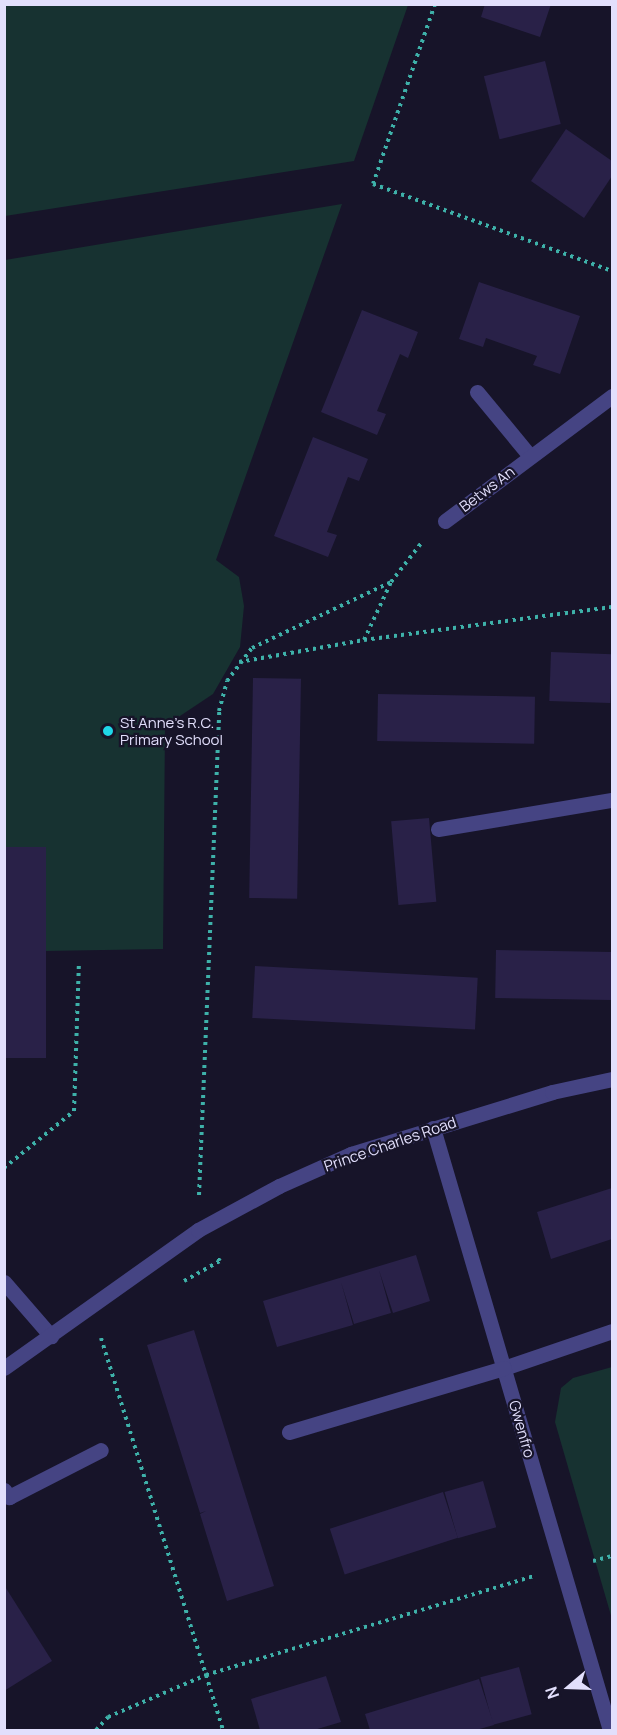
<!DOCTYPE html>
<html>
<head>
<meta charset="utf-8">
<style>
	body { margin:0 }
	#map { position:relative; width:617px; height:1735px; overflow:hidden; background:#171429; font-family:Manrope,sans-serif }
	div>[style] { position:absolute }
	.green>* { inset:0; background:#173231 }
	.building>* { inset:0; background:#292148; transform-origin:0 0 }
	.path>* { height:4px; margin-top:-2px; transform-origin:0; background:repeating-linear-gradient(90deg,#3eb1a9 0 3px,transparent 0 7.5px) }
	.service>* { height:15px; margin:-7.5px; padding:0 7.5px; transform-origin:7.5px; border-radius:7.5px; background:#454483 }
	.minor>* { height:15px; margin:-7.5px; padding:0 7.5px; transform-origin:7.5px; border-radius:7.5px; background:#454483 }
	.dots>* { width:16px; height:16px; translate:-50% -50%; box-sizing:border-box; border:3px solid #171429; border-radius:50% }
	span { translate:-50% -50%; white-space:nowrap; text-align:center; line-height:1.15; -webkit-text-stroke:4.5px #171429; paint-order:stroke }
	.street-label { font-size:15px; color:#e2dffc }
	.poi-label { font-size:15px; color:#e2dffc }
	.left { translate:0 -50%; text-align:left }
	.frame { position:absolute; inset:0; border:6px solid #e2dffc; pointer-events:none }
	.north { position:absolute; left:539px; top:1657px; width:60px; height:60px; -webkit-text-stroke:4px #171429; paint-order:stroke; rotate:251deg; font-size:16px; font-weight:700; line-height:24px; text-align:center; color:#e2dffc }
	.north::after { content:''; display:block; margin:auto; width:21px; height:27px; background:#e2dffc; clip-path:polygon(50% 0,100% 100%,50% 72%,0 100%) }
</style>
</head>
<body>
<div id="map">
	<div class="green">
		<div style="clip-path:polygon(4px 5px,5px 4px,408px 5px,354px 161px,5px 216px)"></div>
		<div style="clip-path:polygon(342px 204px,216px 560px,239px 577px,244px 606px,240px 647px,213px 694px,165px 726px,163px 949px,44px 951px,46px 848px,5px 847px,5px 260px)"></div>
		<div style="clip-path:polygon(612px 1367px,612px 1619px,555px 1422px,561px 1388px,573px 1378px)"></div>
	</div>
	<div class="building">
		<div style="clip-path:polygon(485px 4px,551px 4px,540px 37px,481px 17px)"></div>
		<div style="left:545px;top:61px;width:65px;height:63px;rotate:76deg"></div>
		<div style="clip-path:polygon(566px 129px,612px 161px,612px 176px,584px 218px,531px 181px)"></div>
		<div style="clip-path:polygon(479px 282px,580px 316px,560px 374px,533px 365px,537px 356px,486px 338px,483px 347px,459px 339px)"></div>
		<div style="clip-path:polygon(362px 310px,418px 332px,408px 358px,400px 354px,377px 411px,386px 414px,377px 435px,321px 412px)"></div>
		<div style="clip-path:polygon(313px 437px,368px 459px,359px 481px,348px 477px,327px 532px,337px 535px,328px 557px,274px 536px)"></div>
		<div style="left:551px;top:652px;width:61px;height:49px;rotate:2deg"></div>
		<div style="left:253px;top:678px;width:48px;height:220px;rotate:1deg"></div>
		<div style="left:378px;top:694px;width:157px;height:47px;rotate:1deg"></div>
		<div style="left:429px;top:818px;width:84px;height:38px;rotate:85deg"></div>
		<div style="left:4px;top:847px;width:42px;height:211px"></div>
		<div style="left:496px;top:950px;width:116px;height:48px;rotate:1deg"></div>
		<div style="left:255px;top:966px;width:223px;height:52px;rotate:3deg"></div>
		<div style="clip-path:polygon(612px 1188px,612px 1239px,551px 1259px,537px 1212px)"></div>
		<div style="clip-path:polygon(416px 1255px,430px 1301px,393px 1313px,379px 1270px,391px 1313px,354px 1324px,341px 1282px,353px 1325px,277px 1347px,263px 1301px)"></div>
		<div style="clip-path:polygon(194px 1330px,234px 1459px,228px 1461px,234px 1459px,274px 1586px,227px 1601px,200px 1514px,206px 1511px,200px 1513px,147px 1345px)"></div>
		<div style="left:483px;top:1481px;width:48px;height:40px;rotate:74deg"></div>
		<div style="left:443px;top:1492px;width:48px;height:119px;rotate:72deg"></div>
		<div style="clip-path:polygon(4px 1585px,52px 1661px,4px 1691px)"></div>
		<div style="left:519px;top:1667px;width:49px;height:40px;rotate:75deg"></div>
		<div style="clip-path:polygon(326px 1676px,341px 1722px,314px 1730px,260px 1730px,251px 1699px)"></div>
		<div style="clip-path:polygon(479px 1679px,494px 1725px,476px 1730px,370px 1730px,365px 1714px)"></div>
	</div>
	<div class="path">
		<div style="left:435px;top:4px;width:190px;rotate:109deg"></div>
		<div style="left:373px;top:184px;width:254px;rotate:20deg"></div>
		<div style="left:364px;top:640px;width:64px;rotate:-65deg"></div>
		<div style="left:391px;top:582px;width:51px;rotate:-52.2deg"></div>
		<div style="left:239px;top:662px;width:127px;rotate:-10deg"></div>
		<div style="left:364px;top:640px;width:250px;rotate:-7.6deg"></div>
		<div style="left:4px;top:1168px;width:90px;rotate:-39.2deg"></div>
		<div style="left:74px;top:1111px;width:150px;rotate:-88.1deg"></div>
		<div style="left:199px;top:1195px;width:484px;rotate:-87.6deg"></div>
		<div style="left:219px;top:711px;width:31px;rotate:-75deg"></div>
		<div style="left:227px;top:681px;width:41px;rotate:-52.9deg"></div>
		<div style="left:252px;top:648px;width:154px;rotate:-25.4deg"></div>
		<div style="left:184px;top:1281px;width:41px;rotate:-29.1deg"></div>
		<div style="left:220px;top:1261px;width:6px;rotate:-129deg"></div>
		<div style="left:101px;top:1338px;width:353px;rotate:72.7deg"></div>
		<div style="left:206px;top:1675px;width:342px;rotate:-16.8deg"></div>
		<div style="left:593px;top:1561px;width:20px;rotate:-15deg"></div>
		<div style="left:96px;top:1730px;width:18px;rotate:-47deg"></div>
		<div style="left:108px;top:1717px;width:107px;rotate:-23.2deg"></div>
		<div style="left:206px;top:1675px;width:58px;rotate:72.8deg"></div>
	</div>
	<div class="service">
		<div style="left:438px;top:829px;width:176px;rotate:-9.5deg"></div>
		<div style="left:4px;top:1282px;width:72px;rotate:49deg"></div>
		<div style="left:504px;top:1368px;width:114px;rotate:-18.9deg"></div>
		<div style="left:4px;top:1490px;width:9px;rotate:54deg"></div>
		<div style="left:9px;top:1497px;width:103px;rotate:-27.1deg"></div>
	</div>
	<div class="minor">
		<div style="left:477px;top:392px;width:83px;rotate:50.4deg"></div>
		<div style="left:445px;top:521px;width:209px;rotate:-36.8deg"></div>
		<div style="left:433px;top:1128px;width:627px;rotate:73.62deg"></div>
		<div style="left:4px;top:1368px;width:238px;rotate:-35.4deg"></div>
		<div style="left:198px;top:1230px;width:92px;rotate:-28.5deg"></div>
		<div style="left:279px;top:1186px;width:79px;rotate:-24deg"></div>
		<div style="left:351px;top:1154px;width:210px;rotate:-17.1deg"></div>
		<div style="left:552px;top:1092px;width:61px;rotate:-12.2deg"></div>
		<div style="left:289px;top:1432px;width:224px;rotate:-16.6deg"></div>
	</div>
	<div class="dots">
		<div style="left:108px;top:731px;background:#1fd6e8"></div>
	</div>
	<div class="street-label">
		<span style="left:487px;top:489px;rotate:-37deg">Betws An</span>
		<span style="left:390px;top:1144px;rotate:-19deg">Prince Charles Road</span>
		<span style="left:522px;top:1429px;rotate:74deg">Gwenfro</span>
	</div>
	<div class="poi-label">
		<span class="left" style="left:120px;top:731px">St Anne's R.C.<br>Primary School</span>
	</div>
	<div class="frame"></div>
	<div class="north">N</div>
</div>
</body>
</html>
